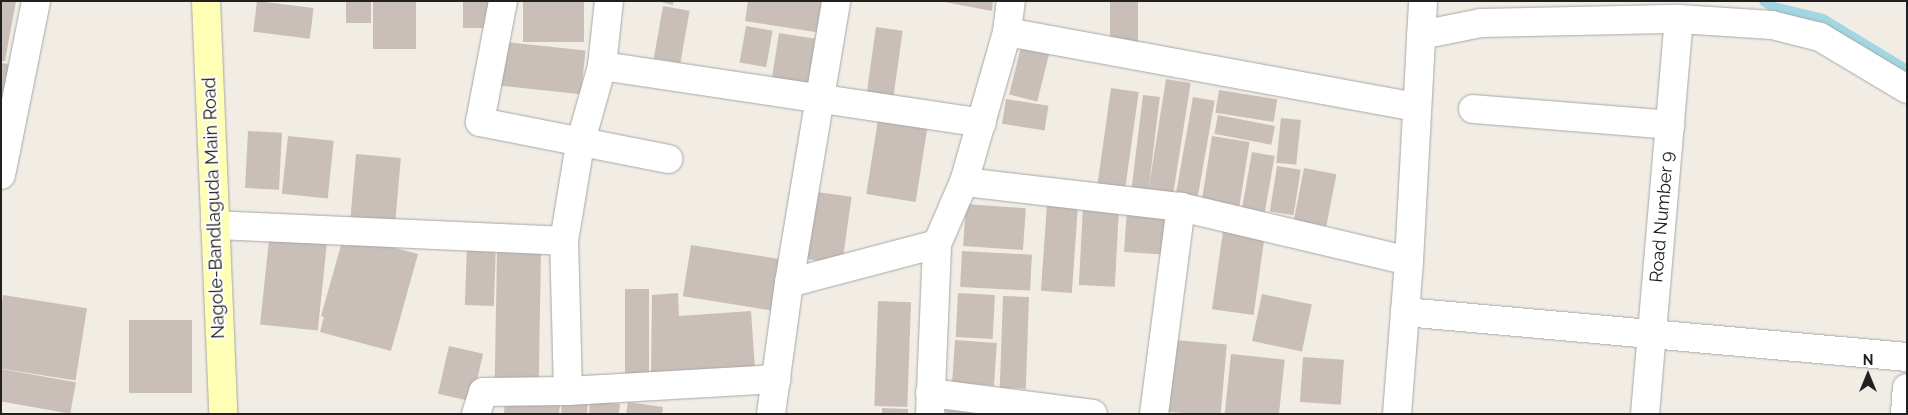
<!DOCTYPE html>
<html>
<head>
<meta charset="utf-8">
<style>
	body { margin:0 }
	#map { position:relative; width:1908px; height:415px; overflow:hidden; background:#f1ede5; font-family:Raleway,sans-serif }
	div>[style] { position:absolute }
	.stream>* { height:10px; margin:-5px; padding:0 5px; transform-origin:5px; border-radius:5px; background:#a1d6e3 }
	.building>* { inset:0; background:#cabfb8; transform-origin:0 0 }
	.roads { filter:drop-shadow(0 0 1px #a7a7a7) drop-shadow(0 0 1px #a7a7a7) }
	.street>* { height:28px; margin:-14px; padding:0 14px; transform-origin:14px; border-radius:14px; background:#fff }
	.secondary>* { height:28px; margin:-14px; padding:0 14px; transform-origin:14px; border-radius:14px; background:#feffb5 }
	span { translate:-50% -50%; white-space:nowrap; text-align:center; line-height:1.15; -webkit-text-stroke:4px #fff; paint-order:stroke }
	.street-label { font-size:18px; color:#202020 }
	.frame { position:absolute; inset:0; border:2px solid #202020; pointer-events:none }
	.north { position:absolute; left:1843px; top:350px; width:50px; height:50px; -webkit-text-stroke:4px #fff; paint-order:stroke; rotate:0deg; font-size:14px; font-weight:700; line-height:20px; text-align:center; color:#202020 }
	.north::after { content:''; display:block; margin:auto; width:18px; height:22px; background:#202020; clip-path:polygon(50% 0,100% 100%,50% 72%,0 100%) }
</style>
</head>
<body>
<div id="map">
	<div class="stream">
		<div style="left:1764px;top:1px;width:11px;rotate:34deg"></div>
		<div style="left:1773px;top:7px;width:51px;rotate:13.5deg"></div>
		<div style="left:1823px;top:19px;width:98px;rotate:31.3deg"></div>
	</div>
	<div class="building">
		<div style="clip-path:polygon(1px 1px,16px 1px,5px 61px,1px 61px)"></div>
		<div style="left:257px;top:1px;width:57px;height:31px;rotate:7deg"></div>
		<div style="left:346px;top:1px;width:25px;height:22px"></div>
		<div style="left:373px;top:1px;width:43px;height:48px"></div>
		<div style="left:463px;top:1px;width:35px;height:27px"></div>
		<div style="left:523px;top:1px;width:61px;height:41px"></div>
		<div style="clip-path:polygon(657px 1px,673px 1px,673px 5px)"></div>
		<div style="clip-path:polygon(748px 1px,827px 1px,822px 33px,745px 21px)"></div>
		<div style="clip-path:polygon(939px 1px,993px 1px,992px 11px)"></div>
		<div style="left:1110px;top:1px;width:28px;height:41px"></div>
		<div style="left:663px;top:6px;width:27px;height:53px;rotate:10deg"></div>
		<div style="left:746px;top:26px;width:27px;height:37px;rotate:10deg"></div>
		<div style="left:876px;top:27px;width:27px;height:74px;rotate:8deg"></div>
		<div style="left:779px;top:33px;width:37px;height:48px;rotate:9deg"></div>
		<div style="left:505px;top:42px;width:81px;height:44px;rotate:6deg"></div>
		<div style="left:1021px;top:47px;width:29px;height:49px;rotate:14deg"></div>
		<div style="clip-path:polygon(1px 63px,9px 64px,2px 104px,1px 104px)"></div>
		<div style="left:1166px;top:79px;width:25px;height:115px;rotate:9deg"></div>
		<div style="left:1111px;top:88px;width:28px;height:98px;rotate:8deg"></div>
		<div style="left:1219px;top:90px;width:59px;height:23px;rotate:9deg"></div>
		<div style="left:1143px;top:95px;width:17px;height:94px;rotate:7deg"></div>
		<div style="left:1193px;top:97px;width:22px;height:102px;rotate:10deg"></div>
		<div style="left:1006px;top:99px;width:43px;height:25px;rotate:9deg"></div>
		<div style="left:1218px;top:115px;width:58px;height:19px;rotate:11deg"></div>
		<div style="left:1281px;top:118px;width:20px;height:45px;rotate:6deg"></div>
		<div style="left:878px;top:120px;width:50px;height:75px;rotate:9deg"></div>
		<div style="left:248px;top:131px;width:34px;height:57px;rotate:3deg"></div>
		<div style="left:288px;top:136px;width:46px;height:58px;rotate:6deg"></div>
		<div style="left:1212px;top:136px;width:38px;height:65px;rotate:9deg"></div>
		<div style="left:1252px;top:152px;width:23px;height:58px;rotate:10deg"></div>
		<div style="left:356px;top:154px;width:45px;height:72px;rotate:5deg"></div>
		<div style="left:1277px;top:166px;width:24px;height:46px;rotate:9deg"></div>
		<div style="left:1304px;top:168px;width:33px;height:53px;rotate:11deg"></div>
		<div style="left:810px;top:191px;width:42px;height:68px;rotate:8deg"></div>
		<div style="left:966px;top:204px;width:60px;height:42px;rotate:4deg"></div>
		<div style="left:1047px;top:204px;width:31px;height:87px;rotate:4deg"></div>
		<div style="left:1083px;top:206px;width:36px;height:79px;rotate:3deg"></div>
		<div style="left:1127px;top:209px;width:42px;height:43px;rotate:4deg"></div>
		<div style="left:270px;top:230px;width:58px;height:95px;rotate:6deg"></div>
		<div style="left:1223px;top:231px;width:42px;height:79px;rotate:8deg"></div>
		<div style="clip-path:polygon(362px 239px,418px 254px,391px 351px,320px 332px,324px 317px,321px 316px,341px 245px,347px 246px)"></div>
		<div style="left:467px;top:243px;width:29px;height:62px;rotate:2deg"></div>
		<div style="left:691px;top:245px;width:91px;height:52px;rotate:9deg"></div>
		<div style="left:497px;top:251px;width:44px;height:127px;rotate:1deg"></div>
		<div style="left:962px;top:251px;width:70px;height:36px;rotate:3deg"></div>
		<div style="left:625px;top:289px;width:24px;height:88px"></div>
		<div style="clip-path:polygon(678px 293px,679px 316px,751px 311px,755px 369px,651px 375px,652px 295px)"></div>
		<div style="left:958px;top:293px;width:37px;height:44px;rotate:3deg"></div>
		<div style="left:1262px;top:294px;width:51px;height:48px;rotate:12deg"></div>
		<div style="left:3px;top:295px;width:85px;height:73px;rotate:9deg"></div>
		<div style="left:1003px;top:296px;width:26px;height:92px;rotate:2deg"></div>
		<div style="left:878px;top:301px;width:33px;height:105px;rotate:2deg"></div>
		<div style="left:129px;top:320px;width:63px;height:73px"></div>
		<div style="left:955px;top:340px;width:42px;height:43px;rotate:4deg"></div>
		<div style="left:1175px;top:340px;width:52px;height:72px;rotate:5deg"></div>
		<div style="left:449px;top:346px;width:35px;height:49px;rotate:13deg"></div>
		<div style="left:1231px;top:354px;width:54px;height:60px;rotate:6deg"></div>
		<div style="left:1303px;top:357px;width:41px;height:45px;rotate:4deg"></div>
		<div style="left:1px;top:369px;width:76px;height:32px;rotate:10deg"></div>
		<div style="clip-path:polygon(505px 398px,560px 404px,559px 414px,504px 414px)"></div>
		<div style="clip-path:polygon(562px 400px,588px 402px,587px 414px,561px 414px)"></div>
		<div style="clip-path:polygon(590px 401px,620px 404px,619px 414px,589px 414px)"></div>
		<div style="clip-path:polygon(628px 402px,663px 407px,662px 414px,626px 414px)"></div>
		<div style="clip-path:polygon(946px 405px,975px 407px,974px 414px,946px 414px)"></div>
		<div style="clip-path:polygon(882px 408px,908px 409px,908px 414px,882px 414px)"></div>
	</div>
	<div class="roads">
		<div class="street">
			<div style="left:503px;top:1px;width:123px;rotate:100.8deg"></div>
			<div style="left:480px;top:122px;width:192px;rotate:11.1deg"></div>
			<div style="left:1007px;top:32px;width:417px;rotate:10.4deg"></div>
			<div style="left:1421px;top:35px;width:61px;rotate:-11.3deg"></div>
			<div style="left:1481px;top:23px;width:198px;rotate:-1.2deg"></div>
			<div style="left:1679px;top:19px;width:93px;rotate:3.7deg"></div>
			<div style="left:1772px;top:25px;width:49px;rotate:14deg"></div>
			<div style="left:1820px;top:37px;width:101px;rotate:30.9deg"></div>
			<div style="left:602px;top:66px;width:384px;rotate:8.5deg"></div>
			<div style="left:1473px;top:109px;width:198px;rotate:4.6deg"></div>
			<div style="left:1px;top:175px;width:177px;rotate:-78.6deg"></div>
			<div style="left:964px;top:182px;width:218px;rotate:6.6deg"></div>
			<div style="left:1181px;top:207px;width:234px;rotate:13.3deg"></div>
			<div style="left:215px;top:225px;width:349px;rotate:2.6deg"></div>
			<div style="left:789px;top:283px;width:153px;rotate:-14.8deg"></div>
			<div style="left:937px;top:244px;width:68px;rotate:-66.5deg"></div>
			<div style="left:964px;top:182px;width:156px;rotate:-74deg"></div>
			<div style="left:1007px;top:32px;width:31px;rotate:-83deg"></div>
			<div style="left:1405px;top:312px;width:504px;rotate:5.12deg"></div>
			<div style="left:568px;top:391px;width:150px;rotate:-91.5deg"></div>
			<div style="left:564px;top:241px;width:98px;rotate:-80.6deg"></div>
			<div style="left:580px;top:144px;width:81px;rotate:-74.2deg"></div>
			<div style="left:602px;top:66px;width:65px;rotate:-83.9deg"></div>
			<div style="left:930px;top:393px;width:164px;rotate:7.3deg"></div>
			<div style="left:476px;top:414px;width:23px;rotate:-72deg"></div>
			<div style="left:483px;top:392px;width:85px;rotate:-0.7deg"></div>
			<div style="left:568px;top:391px;width:209px;rotate:-3.3deg"></div>
			<div style="left:771px;top:414px;width:132px;rotate:-82.2deg"></div>
			<div style="left:789px;top:283px;width:286px;rotate:-80.5deg"></div>
			<div style="left:930px;top:414px;width:170px;rotate:-87.6deg"></div>
			<div style="left:1154px;top:414px;width:209px;rotate:-82.6deg"></div>
			<div style="left:1397px;top:414px;width:153px;rotate:-85.5deg"></div>
			<div style="left:1409px;top:261px;width:260px;rotate:-86.9deg"></div>
			<div style="left:1645px;top:414px;width:396px;rotate:-85.1deg"></div>
			<div style="left:1905px;top:414px;width:26px;rotate:-86deg"></div>
		</div>
		<div class="secondary">
			<div style="left:206px;top:1px;width:413px;rotate:87.6deg"></div>
		</div>
	</div>
	<div class="street-label">
		<span style="left:214px;top:208px;rotate:-92deg">Nagole-Bandlaguda Main Road</span>
		<span style="left:1662px;top:217px;rotate:-85deg">Road Number 9</span>
	</div>
	<div class="frame"></div>
	<div class="north">N</div>
</div>
</body>
</html>
